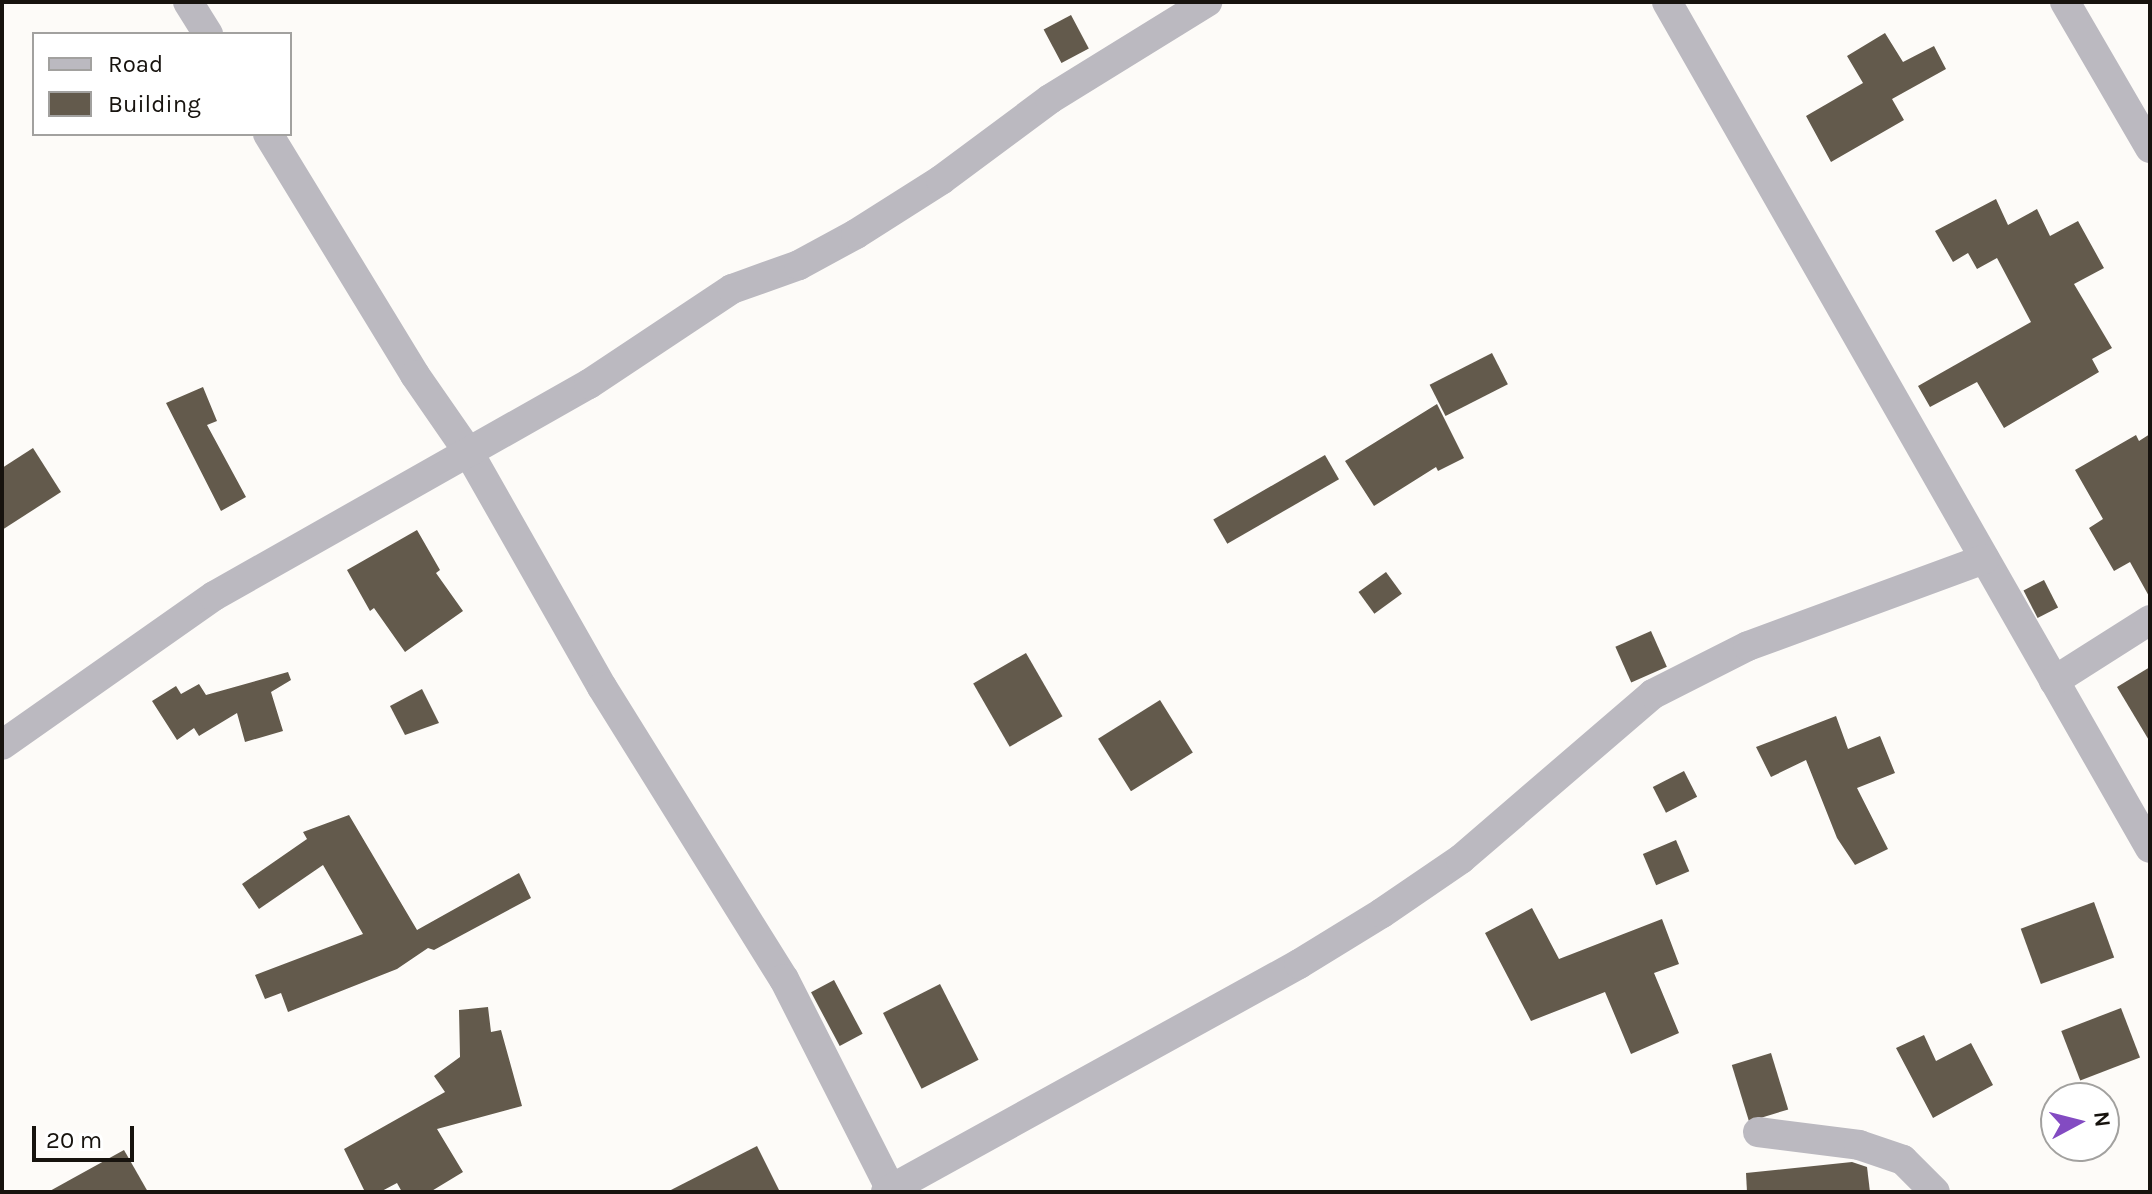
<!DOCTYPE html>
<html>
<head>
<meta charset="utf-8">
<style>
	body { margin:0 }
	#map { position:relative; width:2152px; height:1194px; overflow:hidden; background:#fdfbf8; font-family:Karla,sans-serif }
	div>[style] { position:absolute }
	.building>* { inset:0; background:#635a4c; transform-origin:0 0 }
	.street>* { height:30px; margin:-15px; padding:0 15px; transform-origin:15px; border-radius:15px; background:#bbb9c0 }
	span { translate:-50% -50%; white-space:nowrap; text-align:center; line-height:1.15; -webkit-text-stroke:8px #fff; paint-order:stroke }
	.frame { position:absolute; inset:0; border:4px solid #17130e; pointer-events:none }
	.legend { position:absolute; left:32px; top:32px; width:260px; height:104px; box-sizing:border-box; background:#fff; border:2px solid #a2a19f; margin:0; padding:10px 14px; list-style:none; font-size:24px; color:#17130e }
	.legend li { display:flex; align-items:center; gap:16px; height:40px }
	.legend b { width:40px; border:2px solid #a2a19f }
	.north { position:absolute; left:2040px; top:1082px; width:80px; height:80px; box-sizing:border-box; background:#fff; border:2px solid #a2a19f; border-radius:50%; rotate:83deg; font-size:22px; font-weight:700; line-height:32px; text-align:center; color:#17130e }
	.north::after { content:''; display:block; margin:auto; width:28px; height:36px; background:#834bc2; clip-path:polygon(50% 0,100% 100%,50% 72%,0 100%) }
	.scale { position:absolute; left:32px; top:1126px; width:102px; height:36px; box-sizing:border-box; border:4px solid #17130e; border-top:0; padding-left:10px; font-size:24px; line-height:28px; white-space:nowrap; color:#17130e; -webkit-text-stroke:6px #fff; paint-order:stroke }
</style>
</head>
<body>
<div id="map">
	<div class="building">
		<div style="left:1071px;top:15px;width:38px;height:31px;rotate:62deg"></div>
		<div style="clip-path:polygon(1885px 33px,1903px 62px,1934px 46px,1946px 69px,1892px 99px,1904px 120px,1831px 162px,1806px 116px,1863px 83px,1847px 56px)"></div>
		<div style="clip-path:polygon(1996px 199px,2008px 225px,2037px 209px,2050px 236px,2078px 221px,2104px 268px,2074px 284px,2112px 348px,2092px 359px,2099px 372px,2004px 428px,1977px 382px,1930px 407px,1918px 386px,2031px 322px,1997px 258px,1977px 269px,1968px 253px,1953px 262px,1935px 231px)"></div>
		<div style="left:1492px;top:353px;width:35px;height:70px;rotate:63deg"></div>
		<div style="clip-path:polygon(203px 387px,217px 421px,207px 425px,246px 497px,221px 511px,166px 403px)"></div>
		<div style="clip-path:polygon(1437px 404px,1464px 458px,1438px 471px,1436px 467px,1374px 506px,1345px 461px)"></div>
		<div style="clip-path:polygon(2150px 434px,2150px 598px,2130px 562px,2114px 571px,2089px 528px,2103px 519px,2075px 470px,2136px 435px,2139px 441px)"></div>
		<div style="clip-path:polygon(33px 448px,61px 492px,2px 530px,2px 468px)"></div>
		<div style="left:1325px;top:455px;width:28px;height:129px;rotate:60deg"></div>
		<div style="clip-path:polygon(417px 530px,440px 570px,436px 573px,463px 611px,405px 652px,374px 608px,370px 611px,347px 570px)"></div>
		<div style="left:1386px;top:572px;width:27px;height:34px;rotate:54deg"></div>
		<div style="left:2044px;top:580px;width:31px;height:23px;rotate:63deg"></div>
		<div style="left:1651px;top:631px;width:39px;height:39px;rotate:66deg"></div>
		<div style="left:1026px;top:653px;width:73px;height:61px;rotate:60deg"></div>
		<div style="clip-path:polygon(2150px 667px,2150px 742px,2117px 687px)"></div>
		<div style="clip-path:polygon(288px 672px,291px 680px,271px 692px,283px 731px,245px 742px,237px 713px,199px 736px,194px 728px,177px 740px,152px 701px,176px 686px,181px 694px,199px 684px,206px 695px)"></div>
		<div style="clip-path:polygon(422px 689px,439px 723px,405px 735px,390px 706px)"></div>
		<div style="left:1160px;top:700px;width:62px;height:73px;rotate:58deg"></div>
		<div style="clip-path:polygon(1836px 716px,1848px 749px,1880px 736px,1895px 773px,1857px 788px,1888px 849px,1855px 865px,1837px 838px,1806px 760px,1771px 777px,1756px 747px)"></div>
		<div style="left:1684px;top:771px;width:29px;height:35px;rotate:63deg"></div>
		<div style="clip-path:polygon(349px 815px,417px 930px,519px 873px,531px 898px,434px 950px,428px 948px,397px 969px,288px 1012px,281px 993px,265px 999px,255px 975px,363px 934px,323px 865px,259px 909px,242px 884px,307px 839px,303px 832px)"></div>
		<div style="left:1676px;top:840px;width:34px;height:36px;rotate:67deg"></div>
		<div style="left:2094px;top:902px;width:59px;height:78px;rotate:70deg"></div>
		<div style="clip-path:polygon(1532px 908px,1559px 959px,1662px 919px,1679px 964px,1654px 973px,1679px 1033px,1631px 1054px,1605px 992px,1531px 1021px,1485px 933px)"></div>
		<div style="left:834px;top:980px;width:61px;height:26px;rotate:62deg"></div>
		<div style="left:940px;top:984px;width:85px;height:64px;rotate:63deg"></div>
		<div style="clip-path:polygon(488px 1007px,491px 1032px,501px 1030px,522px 1106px,437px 1129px,463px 1172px,430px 1192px,402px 1192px,397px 1183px,380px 1192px,365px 1192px,344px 1149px,445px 1092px,434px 1076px,460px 1057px,459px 1010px)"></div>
		<div style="left:2121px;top:1008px;width:53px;height:64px;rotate:69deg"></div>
		<div style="clip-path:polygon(1924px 1035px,1936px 1061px,1971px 1043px,1993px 1085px,1933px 1118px,1896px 1048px)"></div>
		<div style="left:1771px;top:1053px;width:59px;height:41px;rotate:73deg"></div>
		<div style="clip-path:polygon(757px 1146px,780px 1192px,667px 1192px)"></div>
		<div style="clip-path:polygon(124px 1150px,148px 1192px,48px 1192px)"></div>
		<div style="clip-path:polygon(1852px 1162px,1867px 1167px,1870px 1192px,1747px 1192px,1746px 1173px)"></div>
	</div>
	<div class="street">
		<div style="left:188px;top:2px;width:38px;rotate:58deg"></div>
		<div style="left:1667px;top:2px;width:974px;rotate:60.28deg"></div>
		<div style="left:2065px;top:2px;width:169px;rotate:59.8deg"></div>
		<div style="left:268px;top:134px;width:282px;rotate:58.6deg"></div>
		<div style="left:415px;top:375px;width:95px;rotate:55.3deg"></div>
		<div style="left:469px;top:453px;width:269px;rotate:60.4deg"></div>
		<div style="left:602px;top:687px;width:344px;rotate:58.1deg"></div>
		<div style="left:784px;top:979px;width:239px;rotate:63.1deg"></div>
		<div style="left:2054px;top:681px;width:114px;rotate:-32.4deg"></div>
		<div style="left:2px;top:745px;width:259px;rotate:-35.1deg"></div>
		<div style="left:214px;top:596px;width:431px;rotate:-29.5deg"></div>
		<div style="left:589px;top:384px;width:172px;rotate:-33.6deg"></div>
		<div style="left:732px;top:289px;width:71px;rotate:-19.7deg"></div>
		<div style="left:799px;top:265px;width:65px;rotate:-28.5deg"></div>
		<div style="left:856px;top:234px;width:101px;rotate:-32.4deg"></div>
		<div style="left:941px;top:180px;width:136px;rotate:-36.6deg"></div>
		<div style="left:1050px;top:99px;width:185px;rotate:-31.7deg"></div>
		<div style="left:1758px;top:1132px;width:102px;rotate:7.3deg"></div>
		<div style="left:1859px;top:1145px;width:46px;rotate:18.8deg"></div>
		<div style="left:1903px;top:1160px;width:45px;rotate:45deg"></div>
		<div style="left:886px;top:1192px;width:472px;rotate:-28.9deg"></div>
		<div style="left:1299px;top:964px;width:97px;rotate:-31.6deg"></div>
		<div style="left:1382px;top:913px;width:96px;rotate:-34.4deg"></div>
		<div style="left:1461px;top:859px;width:253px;rotate:-40.7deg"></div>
		<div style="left:1653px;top:694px;width:106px;rotate:-26.8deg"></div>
		<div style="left:1748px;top:646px;width:252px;rotate:-20.2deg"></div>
	</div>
	<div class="frame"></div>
	<ul class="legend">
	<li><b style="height:10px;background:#bbb9c0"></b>Road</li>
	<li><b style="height:22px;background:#635a4c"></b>Building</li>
	</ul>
	<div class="north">N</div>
	<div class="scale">20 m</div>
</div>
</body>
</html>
